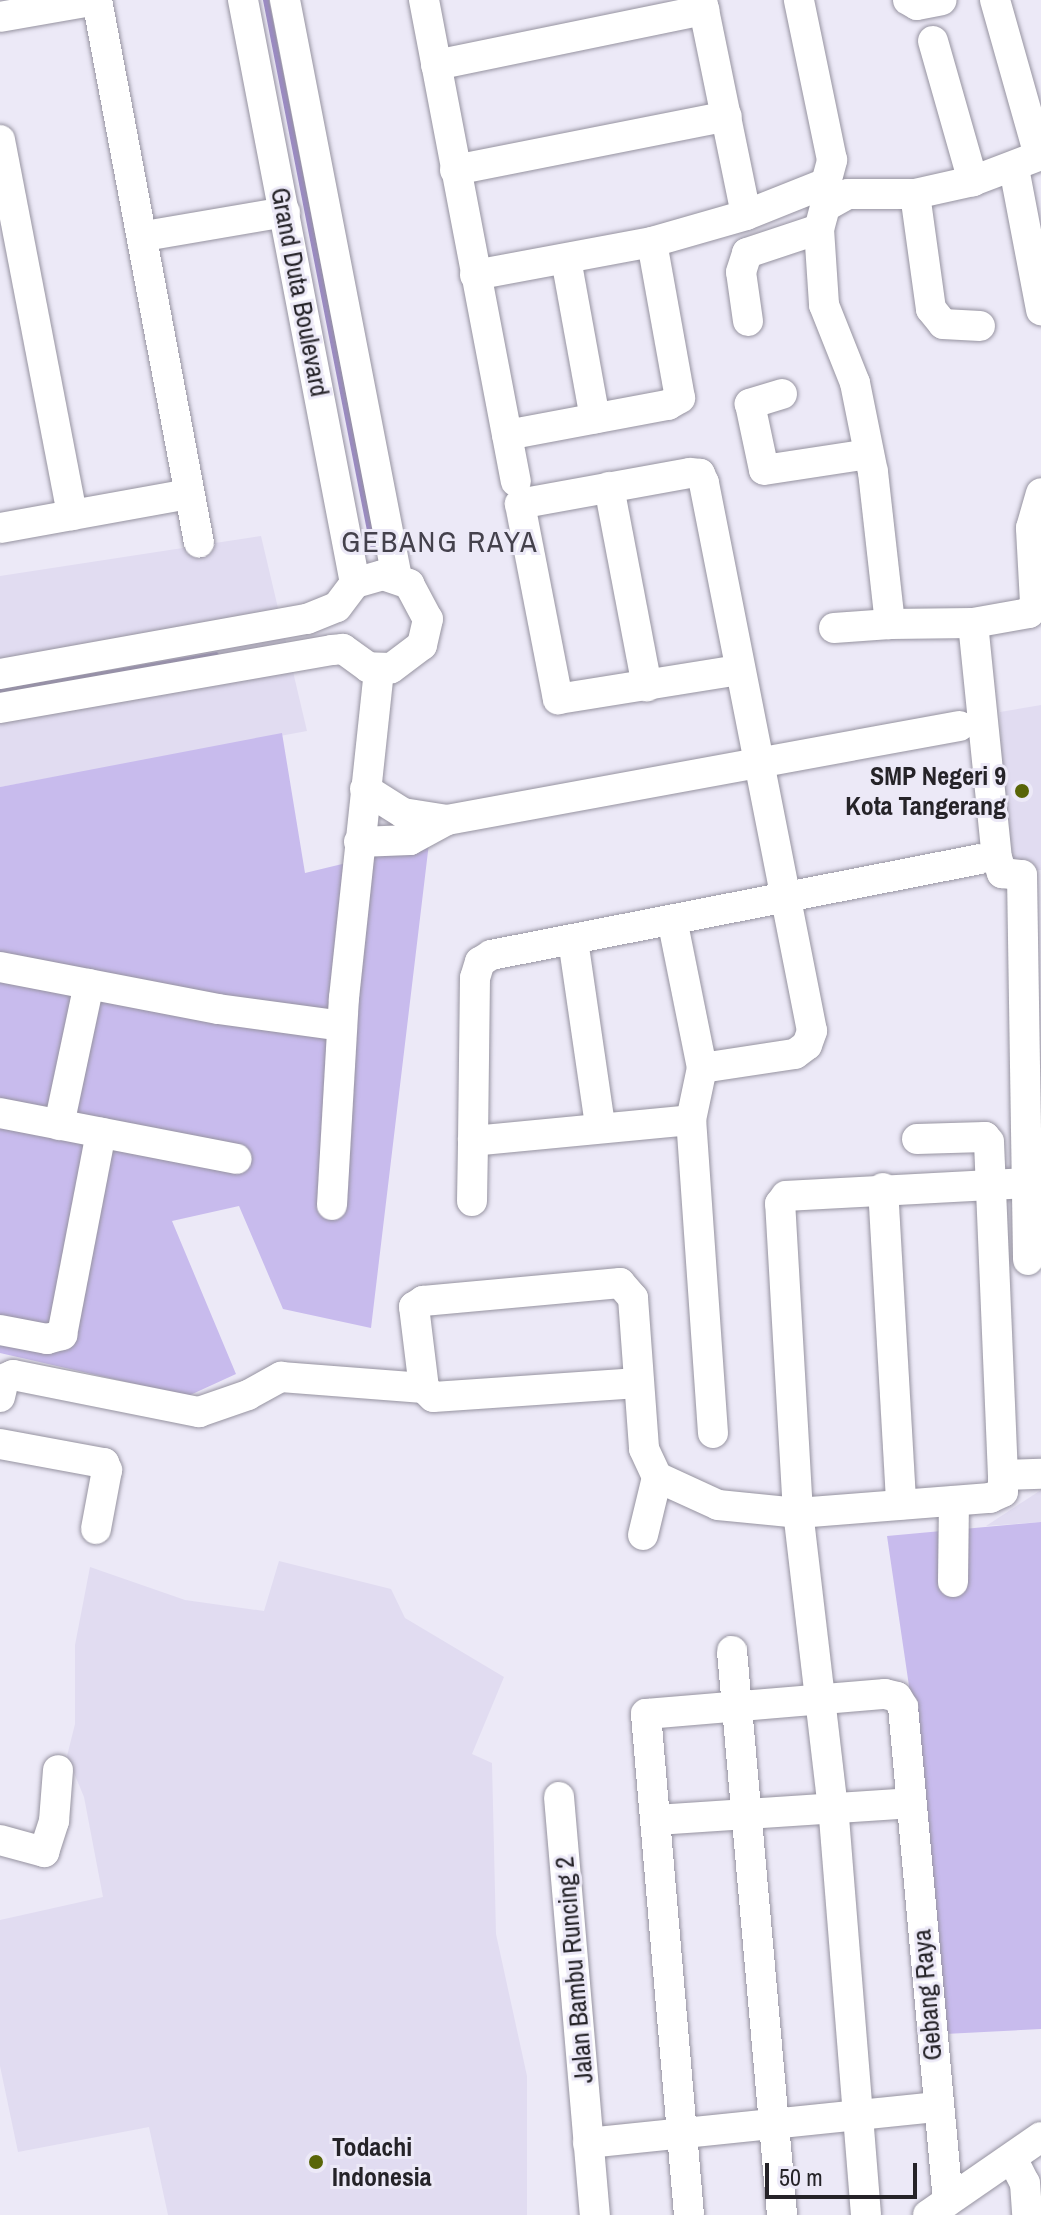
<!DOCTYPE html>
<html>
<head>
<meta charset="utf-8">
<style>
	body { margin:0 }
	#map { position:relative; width:1041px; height:2215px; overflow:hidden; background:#ece9f7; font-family:"Archivo Narrow",sans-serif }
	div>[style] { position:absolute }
	.built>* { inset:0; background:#e1dcf1 }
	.green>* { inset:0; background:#c8bbed }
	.stream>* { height:6px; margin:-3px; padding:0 3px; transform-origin:3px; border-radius:3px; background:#9b8ac5 }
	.roads { filter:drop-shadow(0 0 2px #9693a0) drop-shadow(0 0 2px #9693a0) }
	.minor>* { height:30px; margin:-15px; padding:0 15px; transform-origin:15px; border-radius:15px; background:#fff }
	.dots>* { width:22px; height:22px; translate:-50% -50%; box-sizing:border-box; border:4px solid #ece9f7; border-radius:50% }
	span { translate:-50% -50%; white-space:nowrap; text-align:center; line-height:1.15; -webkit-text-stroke:6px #ece9f7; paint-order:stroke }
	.street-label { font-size:26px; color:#252328 }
	.poi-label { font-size:26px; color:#252328; font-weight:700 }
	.right { translate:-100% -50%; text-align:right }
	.left { translate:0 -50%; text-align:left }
	.quarter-label { font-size:30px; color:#44414c; letter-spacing:2px }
	.scale { position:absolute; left:765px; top:2163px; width:152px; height:36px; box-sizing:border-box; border:4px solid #252328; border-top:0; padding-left:10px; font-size:24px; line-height:28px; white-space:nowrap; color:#252328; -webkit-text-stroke:6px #ece9f7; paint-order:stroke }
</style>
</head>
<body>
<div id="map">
	<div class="built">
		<div style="clip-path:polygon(261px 536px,307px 731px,0 787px,0 576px)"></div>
		<div style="clip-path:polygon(1041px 705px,1041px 870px,1005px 871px,1000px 712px)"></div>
		<div style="clip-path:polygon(1041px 1490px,1041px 1522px,986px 1526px)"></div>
		<div style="clip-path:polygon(279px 1561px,391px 1589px,405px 1618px,504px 1677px,472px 1754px,492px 1763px,496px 1934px,527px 2076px,527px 2215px,168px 2215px,149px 2127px,18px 2152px,0 2066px,0 1920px,103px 1897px,84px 1797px,67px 1756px,75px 1724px,75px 1645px,90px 1567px,185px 1600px,264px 1611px)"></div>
	</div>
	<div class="green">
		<div style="clip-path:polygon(282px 733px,305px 873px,429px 843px,371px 1328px,283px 1309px,239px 1206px,172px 1221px,236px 1374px,188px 1396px,0 1353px,0 787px)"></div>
		<div style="clip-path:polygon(1041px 1522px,1041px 2029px,945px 2034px,909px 1686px,887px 1536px)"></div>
	</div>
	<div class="stream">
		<div style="left:266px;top:0;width:561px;rotate:78.91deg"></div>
		<div style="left:0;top:692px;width:219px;rotate:-9.7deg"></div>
	</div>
	<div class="roads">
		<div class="minor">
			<div style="left:97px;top:0;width:552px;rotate:79.36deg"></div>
			<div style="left:243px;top:0;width:594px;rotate:79.13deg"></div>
			<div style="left:285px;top:0;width:589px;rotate:79.03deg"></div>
			<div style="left:424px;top:0;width:490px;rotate:79.2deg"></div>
			<div style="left:702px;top:0;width:219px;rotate:78.4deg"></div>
			<div style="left:908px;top:0;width:10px;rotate:29deg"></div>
			<div style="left:917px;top:5px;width:25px;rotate:-11deg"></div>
			<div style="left:995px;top:0;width:162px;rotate:74.2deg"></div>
			<div style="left:0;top:17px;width:98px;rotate:-9.9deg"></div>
			<div style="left:933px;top:41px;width:146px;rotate:74.1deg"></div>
			<div style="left:436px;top:65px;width:274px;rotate:-11.6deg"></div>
			<div style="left:0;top:140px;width:382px;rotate:79.1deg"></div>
			<div style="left:1041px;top:155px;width:73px;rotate:159.1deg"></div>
			<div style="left:973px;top:181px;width:59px;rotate:167.4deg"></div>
			<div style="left:915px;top:194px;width:67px;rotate:180deg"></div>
			<div style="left:848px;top:194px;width:26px;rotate:151deg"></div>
			<div style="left:825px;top:207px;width:23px;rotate:105deg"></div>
			<div style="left:819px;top:229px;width:76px;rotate:86.2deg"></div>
			<div style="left:824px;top:305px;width:84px;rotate:68.3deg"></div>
			<div style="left:855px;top:383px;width:91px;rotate:78.6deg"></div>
			<div style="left:873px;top:472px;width:153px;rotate:83.6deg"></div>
			<div style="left:890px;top:624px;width:83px;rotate:-0.7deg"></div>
			<div style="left:973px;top:623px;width:57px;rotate:-10.1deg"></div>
			<div style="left:1029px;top:613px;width:12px;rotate:-59deg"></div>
			<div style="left:1035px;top:603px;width:75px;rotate:-93.1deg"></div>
			<div style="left:1031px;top:528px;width:36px;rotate:-74deg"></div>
			<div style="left:1014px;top:168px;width:145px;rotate:79.2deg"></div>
			<div style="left:455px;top:170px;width:277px;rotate:-11.2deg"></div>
			<div style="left:915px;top:194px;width:116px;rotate:82.1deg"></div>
			<div style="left:931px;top:309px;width:19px;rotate:51deg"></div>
			<div style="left:943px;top:324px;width:37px;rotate:3deg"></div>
			<div style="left:145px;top:236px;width:142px;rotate:-9.7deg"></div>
			<div style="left:566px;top:259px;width:162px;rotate:79.7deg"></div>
			<div style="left:475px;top:275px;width:180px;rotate:-10.6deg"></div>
			<div style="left:652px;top:242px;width:98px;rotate:-16deg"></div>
			<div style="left:746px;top:215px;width:86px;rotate:-21.8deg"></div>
			<div style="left:826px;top:183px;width:24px;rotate:-75deg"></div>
			<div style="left:832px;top:160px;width:163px;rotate:-101.7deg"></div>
			<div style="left:748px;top:321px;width:49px;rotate:-98.1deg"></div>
			<div style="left:741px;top:272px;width:20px;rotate:-72deg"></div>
			<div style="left:747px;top:253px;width:76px;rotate:-18.4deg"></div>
			<div style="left:782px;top:394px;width:34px;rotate:163deg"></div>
			<div style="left:750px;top:404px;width:67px;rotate:78deg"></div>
			<div style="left:764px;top:470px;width:106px;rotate:-8.7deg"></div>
			<div style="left:507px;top:435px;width:164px;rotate:-10.6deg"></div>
			<div style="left:668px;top:405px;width:14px;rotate:-30deg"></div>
			<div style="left:680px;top:398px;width:158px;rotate:-100.2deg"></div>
			<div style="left:609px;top:487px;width:203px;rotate:79.2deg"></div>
			<div style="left:0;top:528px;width:192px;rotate:-10.2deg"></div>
			<div style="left:973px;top:623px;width:236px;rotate:84.2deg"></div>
			<div style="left:997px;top:858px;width:16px;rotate:72deg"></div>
			<div style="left:1002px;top:873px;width:20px;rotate:6deg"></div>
			<div style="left:1022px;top:875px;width:385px;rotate:89.1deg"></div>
			<div style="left:834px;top:628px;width:56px;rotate:-4.1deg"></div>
			<div style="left:0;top:674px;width:312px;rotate:-10.2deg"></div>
			<div style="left:307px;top:619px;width:32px;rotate:-22deg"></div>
			<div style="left:337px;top:607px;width:30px;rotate:-53deg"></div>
			<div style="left:355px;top:583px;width:29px;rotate:-16deg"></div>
			<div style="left:383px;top:575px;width:28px;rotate:19deg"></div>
			<div style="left:409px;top:584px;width:40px;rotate:62deg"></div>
			<div style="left:428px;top:619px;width:27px;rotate:103deg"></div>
			<div style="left:422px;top:645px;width:39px;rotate:143deg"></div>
			<div style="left:391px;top:668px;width:23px;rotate:-178deg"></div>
			<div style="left:368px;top:667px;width:31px;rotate:-144deg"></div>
			<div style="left:343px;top:649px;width:11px;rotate:175deg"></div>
			<div style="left:332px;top:650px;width:337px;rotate:170.1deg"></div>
			<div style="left:365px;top:789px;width:45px;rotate:32.3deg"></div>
			<div style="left:403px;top:813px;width:45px;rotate:9deg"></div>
			<div style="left:447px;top:820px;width:521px;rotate:-10.4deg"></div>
			<div style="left:359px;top:842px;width:51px;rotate:-2.2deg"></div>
			<div style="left:410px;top:840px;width:42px;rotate:-28.4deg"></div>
			<div style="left:673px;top:924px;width:147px;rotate:78.6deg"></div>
			<div style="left:573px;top:940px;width:188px;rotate:81.7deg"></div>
			<div style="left:0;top:967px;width:222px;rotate:10.9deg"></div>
			<div style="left:218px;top:1009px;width:125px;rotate:7.8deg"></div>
			<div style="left:0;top:1113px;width:241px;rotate:11deg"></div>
			<div style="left:691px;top:1120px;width:219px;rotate:174.5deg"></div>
			<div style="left:473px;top:1141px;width:163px;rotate:-89.3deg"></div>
			<div style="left:475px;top:978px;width:17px;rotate:-73deg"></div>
			<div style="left:480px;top:962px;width:13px;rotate:-32deg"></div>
			<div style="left:491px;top:955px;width:498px;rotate:-11.1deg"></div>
			<div style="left:59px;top:1125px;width:144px;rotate:-78deg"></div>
			<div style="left:917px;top:1139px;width:68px;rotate:-1.7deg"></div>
			<div style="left:985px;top:1137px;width:6px;rotate:51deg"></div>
			<div style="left:989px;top:1142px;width:333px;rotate:87.6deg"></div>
			<div style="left:883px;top:1188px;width:317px;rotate:86.7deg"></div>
			<div style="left:472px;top:1201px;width:60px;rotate:-89deg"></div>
			<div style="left:332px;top:1205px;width:207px;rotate:-86.7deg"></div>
			<div style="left:344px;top:998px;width:331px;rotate:-83.9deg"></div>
			<div style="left:0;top:1330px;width:48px;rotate:10.8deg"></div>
			<div style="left:47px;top:1339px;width:16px;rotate:-15deg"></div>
			<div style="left:62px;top:1335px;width:206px;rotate:-79.1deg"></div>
			<div style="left:638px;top:1383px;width:205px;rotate:176.1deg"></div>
			<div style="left:433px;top:1397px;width:13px;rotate:-135deg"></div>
			<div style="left:424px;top:1388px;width:82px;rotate:-97deg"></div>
			<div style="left:414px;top:1307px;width:11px;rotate:-34deg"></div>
			<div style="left:423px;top:1301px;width:198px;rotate:-5.2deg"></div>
			<div style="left:620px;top:1283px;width:20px;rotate:49deg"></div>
			<div style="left:633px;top:1298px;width:151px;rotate:85.8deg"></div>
			<div style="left:644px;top:1449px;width:31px;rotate:65deg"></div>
			<div style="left:657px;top:1477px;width:67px;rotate:24.7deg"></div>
			<div style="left:718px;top:1505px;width:80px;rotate:5.7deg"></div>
			<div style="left:798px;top:1513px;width:310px;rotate:-93.3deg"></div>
			<div style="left:780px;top:1204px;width:10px;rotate:-53deg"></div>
			<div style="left:786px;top:1196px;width:241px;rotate:-3.1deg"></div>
			<div style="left:0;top:1397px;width:18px;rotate:-77deg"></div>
			<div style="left:4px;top:1379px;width:10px;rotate:-24deg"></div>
			<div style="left:13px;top:1375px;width:190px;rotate:11.3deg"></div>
			<div style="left:199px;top:1412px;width:52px;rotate:-19.1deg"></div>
			<div style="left:248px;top:1395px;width:38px;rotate:-29deg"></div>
			<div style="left:281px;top:1377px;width:143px;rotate:4.4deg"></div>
			<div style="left:713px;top:1433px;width:314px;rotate:-94deg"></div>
			<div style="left:691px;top:1120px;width:53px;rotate:-78.1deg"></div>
			<div style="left:702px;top:1068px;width:94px;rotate:-8.6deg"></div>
			<div style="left:795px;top:1054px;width:15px;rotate:-37deg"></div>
			<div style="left:807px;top:1045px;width:15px;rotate:-70deg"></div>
			<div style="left:812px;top:1031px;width:559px;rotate:-101.15deg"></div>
			<div style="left:704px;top:483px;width:10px;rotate:-114deg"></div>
			<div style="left:700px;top:474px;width:10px;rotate:-174deg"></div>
			<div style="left:690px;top:473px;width:173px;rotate:169.7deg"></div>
			<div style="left:520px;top:504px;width:199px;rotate:79deg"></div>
			<div style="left:558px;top:699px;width:183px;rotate:-9.1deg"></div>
			<div style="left:0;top:1444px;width:106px;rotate:10.4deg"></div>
			<div style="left:104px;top:1463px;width:8px;rotate:67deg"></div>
			<div style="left:107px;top:1470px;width:60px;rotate:100.6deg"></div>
			<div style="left:643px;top:1535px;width:60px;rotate:-76.4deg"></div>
			<div style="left:953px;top:1582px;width:81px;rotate:-89.3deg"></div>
			<div style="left:732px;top:1651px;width:566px;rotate:84.93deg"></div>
			<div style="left:559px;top:1797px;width:420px;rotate:85.1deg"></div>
			<div style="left:656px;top:1820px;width:254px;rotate:-3.8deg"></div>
			<div style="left:0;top:1840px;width:46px;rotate:15.3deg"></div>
			<div style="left:44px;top:1852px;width:33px;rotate:-72deg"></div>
			<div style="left:54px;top:1821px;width:51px;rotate:-85.5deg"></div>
			<div style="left:588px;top:2143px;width:351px;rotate:-5.9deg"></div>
			<div style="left:1012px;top:2158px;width:28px;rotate:63deg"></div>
			<div style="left:1025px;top:2183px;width:32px;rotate:86deg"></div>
			<div style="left:689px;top:2215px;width:503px;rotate:-94.91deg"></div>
			<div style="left:646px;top:1714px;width:240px;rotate:-4.8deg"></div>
			<div style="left:885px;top:1694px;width:12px;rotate:14deg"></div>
			<div style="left:897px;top:1697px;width:12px;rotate:59deg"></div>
			<div style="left:903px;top:1707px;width:496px;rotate:84.8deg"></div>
			<div style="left:866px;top:2215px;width:407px;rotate:-94.6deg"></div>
			<div style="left:833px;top:1809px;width:298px;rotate:-96.7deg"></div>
			<div style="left:798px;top:1513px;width:193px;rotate:-4.5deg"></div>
			<div style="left:990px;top:1498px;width:14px;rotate:-25deg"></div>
			<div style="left:1003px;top:1492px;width:17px;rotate:-90deg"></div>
			<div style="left:1003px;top:1475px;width:38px;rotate:-2deg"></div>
			<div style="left:928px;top:2215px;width:137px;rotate:-34.6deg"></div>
		</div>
	</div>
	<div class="dots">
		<div style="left:1022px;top:791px;background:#596507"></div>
		<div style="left:316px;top:2162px;background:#596507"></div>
	</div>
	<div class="street-label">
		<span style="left:300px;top:292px;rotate:79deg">Grand Duta Boulevard</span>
		<span style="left:574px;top:1970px;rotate:-95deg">Jalan Bambu Runcing 2</span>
		<span style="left:927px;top:1995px;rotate:-95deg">Gebang Raya</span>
	</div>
	<div class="poi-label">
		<span class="right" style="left:1006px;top:791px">SMP Negeri 9<br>Kota Tangerang</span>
		<span class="left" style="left:332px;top:2162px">Todachi<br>Indonesia</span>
	</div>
	<div class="quarter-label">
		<span style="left:440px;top:541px">GEBANG RAYA</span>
	</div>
	<div class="scale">50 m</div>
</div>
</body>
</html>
